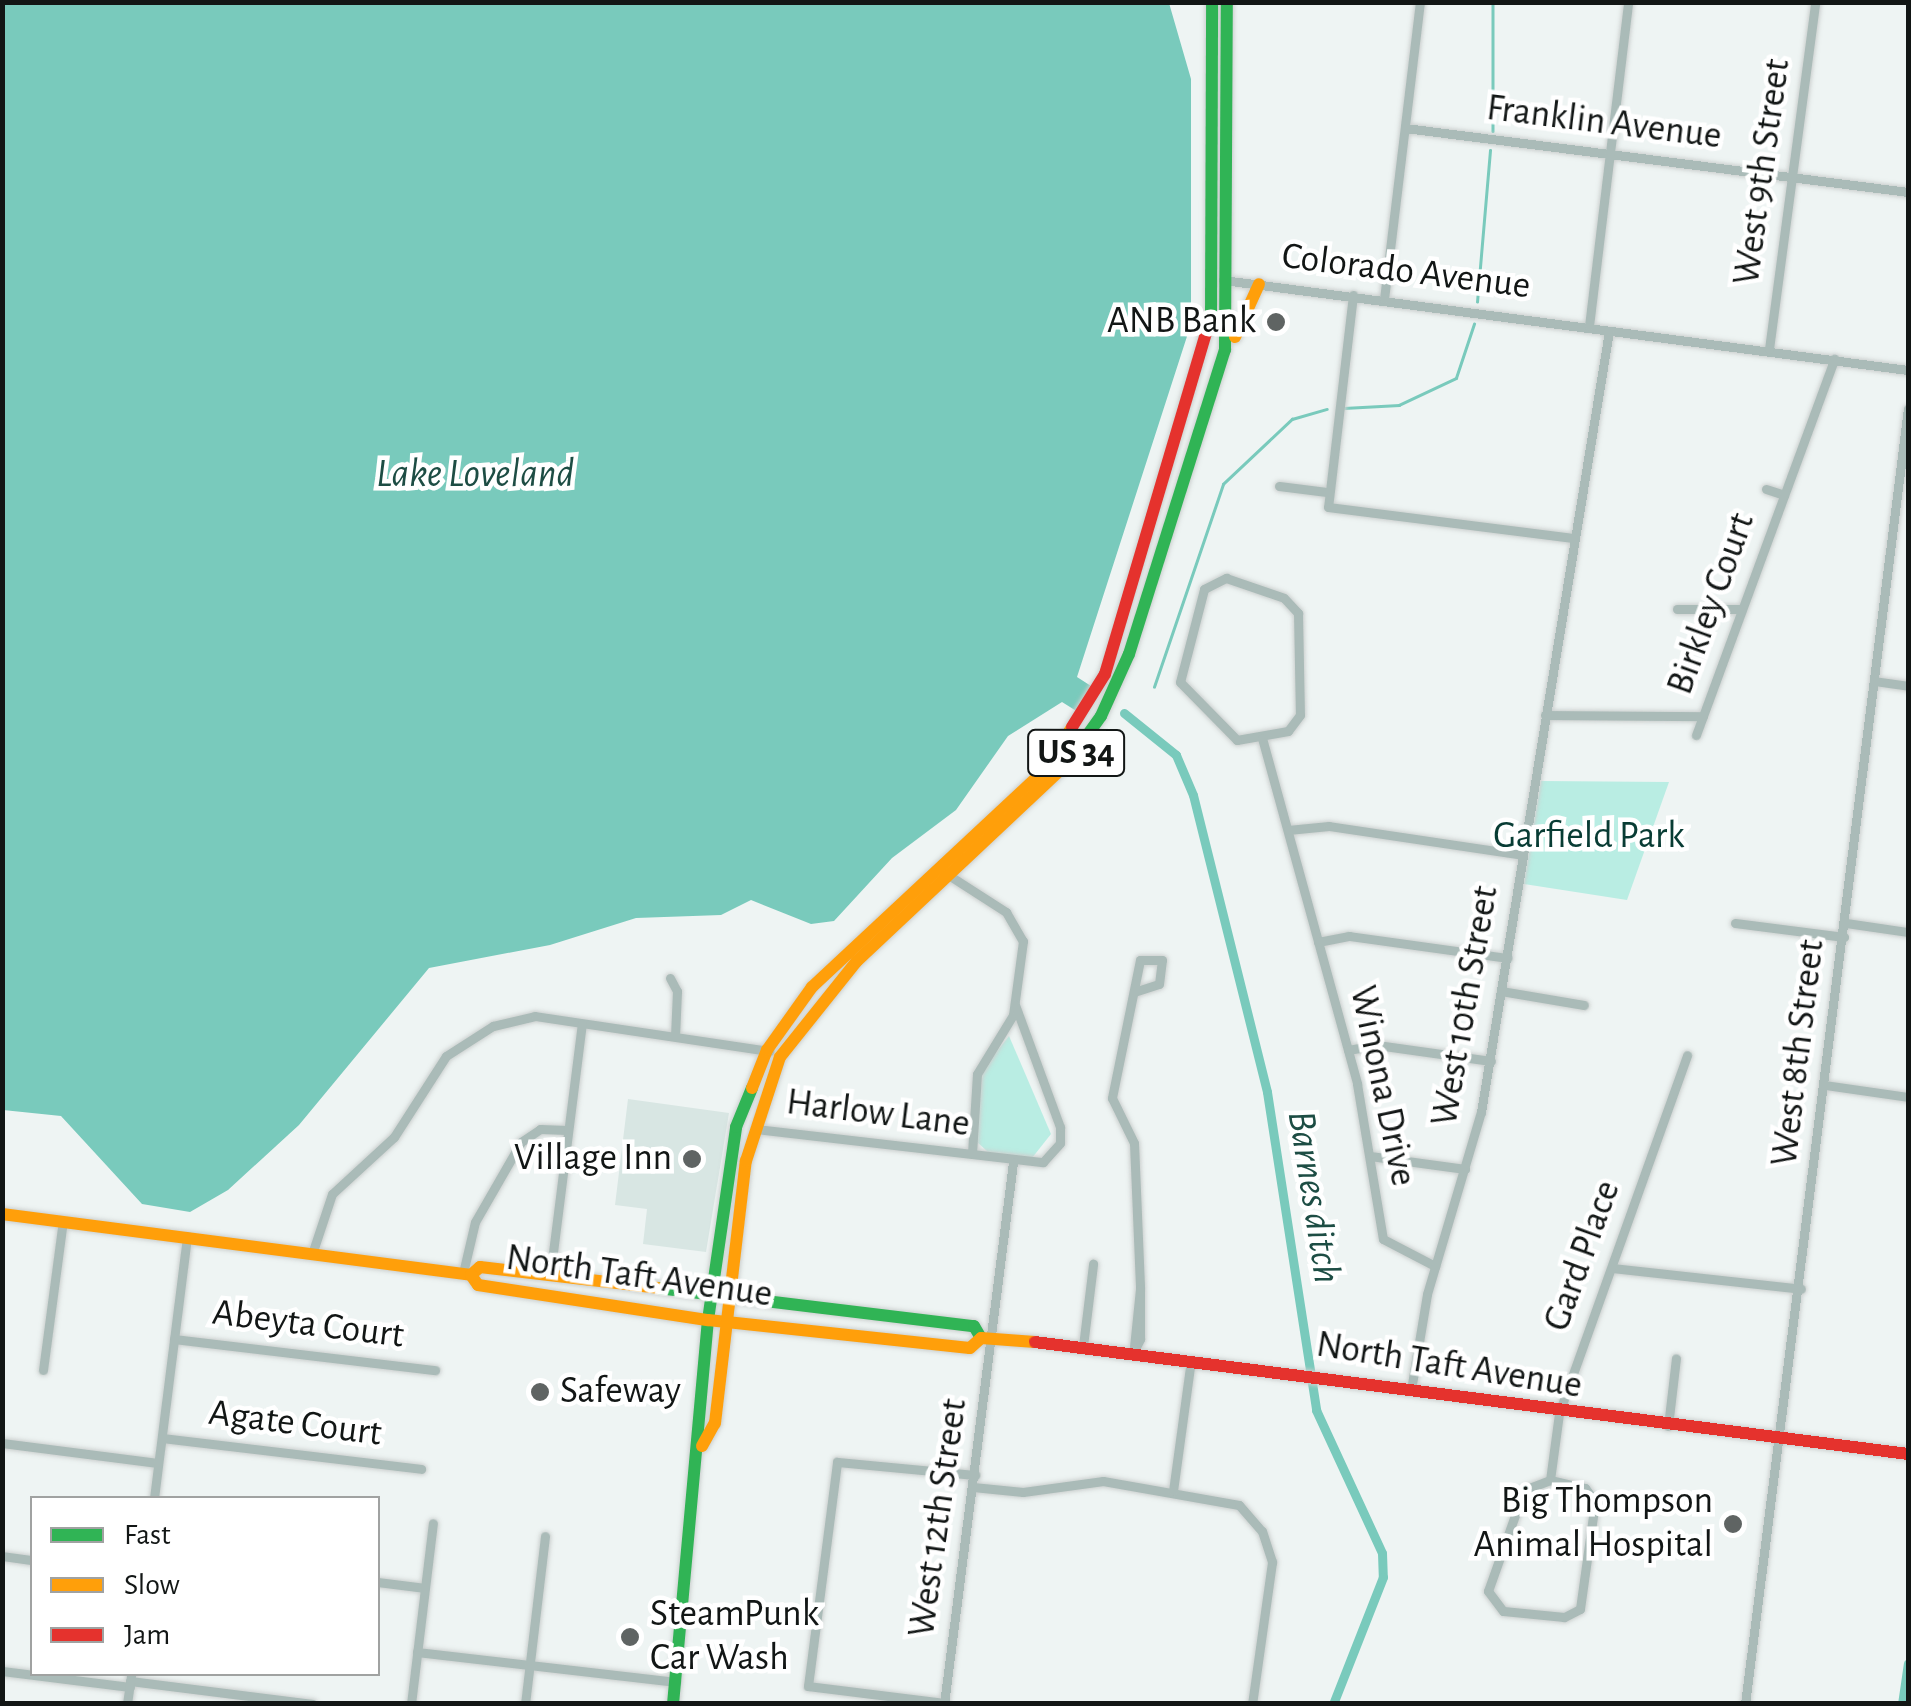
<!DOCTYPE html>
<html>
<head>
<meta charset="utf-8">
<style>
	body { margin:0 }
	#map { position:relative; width:1911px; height:1706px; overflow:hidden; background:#eef4f3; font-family:"Alegreya Sans",sans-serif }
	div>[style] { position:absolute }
	.built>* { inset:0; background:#d8e6e3 }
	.green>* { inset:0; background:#b9ede3 }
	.water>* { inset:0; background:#79cabc }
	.stream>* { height:2.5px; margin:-1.25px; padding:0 1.25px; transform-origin:1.25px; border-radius:1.25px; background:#79cabc }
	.canal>* { height:9px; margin:-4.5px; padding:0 4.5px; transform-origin:4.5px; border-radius:4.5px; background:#79cabc }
	.roads { filter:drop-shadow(0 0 2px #ccd0cf) drop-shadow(0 0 2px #ccd0cf) }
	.street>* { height:9px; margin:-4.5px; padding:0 4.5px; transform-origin:4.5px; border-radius:4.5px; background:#aabbb8 }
	.fast>* { height:12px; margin:-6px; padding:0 6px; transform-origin:6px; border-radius:6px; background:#30b455 }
	.slow>* { height:12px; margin:-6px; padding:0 6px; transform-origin:6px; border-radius:6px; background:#ff9f0a }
	.jam>* { height:12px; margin:-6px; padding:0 6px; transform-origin:6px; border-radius:6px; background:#e5322d }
	.dots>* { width:28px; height:28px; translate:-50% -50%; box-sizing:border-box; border:5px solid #fff; border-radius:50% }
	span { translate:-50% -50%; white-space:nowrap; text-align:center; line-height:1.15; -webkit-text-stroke:9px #fff; paint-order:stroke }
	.shield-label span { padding:2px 8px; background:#fff; border:2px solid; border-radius:8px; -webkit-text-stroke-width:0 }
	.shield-label { font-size:35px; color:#121615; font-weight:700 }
	.street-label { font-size:38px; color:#121615 }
	.poi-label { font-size:38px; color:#121615 }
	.right { translate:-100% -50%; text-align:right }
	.left { translate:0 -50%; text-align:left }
	.park-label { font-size:38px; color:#083c34 }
	.water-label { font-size:40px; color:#1d4d44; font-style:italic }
	.frame { position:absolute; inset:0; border:5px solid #121615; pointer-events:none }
	.legend { position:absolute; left:30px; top:1496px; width:350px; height:180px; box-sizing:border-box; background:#fff; border:2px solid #a0a2a1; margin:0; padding:12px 18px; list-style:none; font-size:30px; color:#121615 }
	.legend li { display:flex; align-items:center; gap:20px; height:50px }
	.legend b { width:50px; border:2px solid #a0a2a1 }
</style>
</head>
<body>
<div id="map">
	<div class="built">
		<div style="clip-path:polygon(628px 1099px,729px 1113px,706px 1252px,643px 1244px,647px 1209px,615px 1205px)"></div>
	</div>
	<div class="green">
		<div style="clip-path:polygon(1541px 781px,1669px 782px,1627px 900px,1524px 884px)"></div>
		<div style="clip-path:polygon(1009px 1036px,1051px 1134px,1032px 1158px,988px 1152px,976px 1141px,983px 1069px)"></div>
	</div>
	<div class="water">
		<div style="clip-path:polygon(3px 3px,1169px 3px,1191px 79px,1191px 324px,1077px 677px,1091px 686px,1078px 712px,1062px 702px,1008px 736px,956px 810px,892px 858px,834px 921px,811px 924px,751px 900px,721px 915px,636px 918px,550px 945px,429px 968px,299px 1125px,228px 1190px,190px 1212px,142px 1204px,61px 1116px,3px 1110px)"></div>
	</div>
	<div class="stream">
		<div style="left:1493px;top:2px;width:129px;rotate:90deg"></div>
		<div style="left:1477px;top:302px;width:152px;rotate:-85.1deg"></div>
		<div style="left:1344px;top:408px;width:55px;rotate:-3.1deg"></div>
		<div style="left:1399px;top:405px;width:63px;rotate:-25.3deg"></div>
		<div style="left:1456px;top:378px;width:57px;rotate:-71.6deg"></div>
		<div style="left:1154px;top:687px;width:214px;rotate:-71.2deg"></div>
		<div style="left:1223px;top:484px;width:95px;rotate:-43.3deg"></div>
		<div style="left:1292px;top:419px;width:36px;rotate:-16deg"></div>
	</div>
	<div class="canal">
		<div style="left:1124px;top:713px;width:67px;rotate:38.9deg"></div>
		<div style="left:1176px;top:755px;width:43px;rotate:67deg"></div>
		<div style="left:1193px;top:795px;width:306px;rotate:76deg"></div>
		<div style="left:1267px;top:1092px;width:322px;rotate:81.2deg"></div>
		<div style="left:1316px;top:1410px;width:157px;rotate:65.2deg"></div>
		<div style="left:1382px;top:1553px;width:24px;rotate:88deg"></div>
		<div style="left:1383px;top:1577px;width:136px;rotate:111.5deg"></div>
		<div style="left:1902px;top:1704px;width:41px;rotate:-81.7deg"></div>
	</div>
	<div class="roads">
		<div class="street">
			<div style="left:1405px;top:128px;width:507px;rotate:7.25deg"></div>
			<div style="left:1223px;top:280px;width:691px;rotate:7.49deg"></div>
			<div style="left:1353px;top:295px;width:213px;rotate:96.7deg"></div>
			<div style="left:1328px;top:507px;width:249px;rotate:7.2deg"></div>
			<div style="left:1384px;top:299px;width:299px;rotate:-83.1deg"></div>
			<div style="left:1589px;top:326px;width:326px;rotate:-83.1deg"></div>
			<div style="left:1769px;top:349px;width:350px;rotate:-82.4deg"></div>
			<div style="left:1279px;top:486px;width:48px;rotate:7.1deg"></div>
			<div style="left:1766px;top:489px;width:19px;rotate:18deg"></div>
			<div style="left:1226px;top:578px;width:61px;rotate:19deg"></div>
			<div style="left:1284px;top:598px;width:21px;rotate:47deg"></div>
			<div style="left:1298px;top:613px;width:102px;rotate:88.9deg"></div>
			<div style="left:1300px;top:715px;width:20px;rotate:127deg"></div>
			<div style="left:1288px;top:731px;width:52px;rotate:170deg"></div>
			<div style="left:1237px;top:740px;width:81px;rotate:-134.5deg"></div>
			<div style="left:1180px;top:682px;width:96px;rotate:-75.5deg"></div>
			<div style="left:1204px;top:589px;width:25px;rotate:-27deg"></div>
			<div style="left:1677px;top:609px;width:64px"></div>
			<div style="left:1874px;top:681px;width:34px;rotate:8deg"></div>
			<div style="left:1545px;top:715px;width:158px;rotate:0.4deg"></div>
			<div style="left:1696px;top:735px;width:401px;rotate:-69.8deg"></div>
			<div style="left:1262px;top:738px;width:359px;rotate:74.6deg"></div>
			<div style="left:1357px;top:1084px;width:157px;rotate:80.5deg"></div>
			<div style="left:1383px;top:1239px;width:59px;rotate:27.4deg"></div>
			<div style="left:1288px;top:830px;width:41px;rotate:-5.6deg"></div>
			<div style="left:1329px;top:826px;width:196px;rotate:8.5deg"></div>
			<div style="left:950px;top:876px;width:67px;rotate:32.7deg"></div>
			<div style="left:1006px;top:912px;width:34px;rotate:60deg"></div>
			<div style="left:1023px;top:941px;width:75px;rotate:97.7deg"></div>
			<div style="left:1013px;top:1015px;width:69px;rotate:121.4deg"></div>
			<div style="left:977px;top:1074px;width:80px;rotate:93.6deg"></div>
			<div style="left:1735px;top:923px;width:110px;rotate:7.3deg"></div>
			<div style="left:1846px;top:923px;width:63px;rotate:8.3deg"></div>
			<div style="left:1318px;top:942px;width:32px;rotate:-11deg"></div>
			<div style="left:1349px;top:936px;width:160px;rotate:7.9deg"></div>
			<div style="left:670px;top:978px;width:15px;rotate:62deg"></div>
			<div style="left:677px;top:991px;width:45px;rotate:92.5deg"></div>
			<div style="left:1501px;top:991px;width:84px;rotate:9.6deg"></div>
			<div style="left:1134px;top:992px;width:26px;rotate:-18deg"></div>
			<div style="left:1159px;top:984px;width:24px;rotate:-83deg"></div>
			<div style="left:1162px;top:960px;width:22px;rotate:180deg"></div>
			<div style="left:1140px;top:960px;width:141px;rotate:101.5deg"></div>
			<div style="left:1112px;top:1098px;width:50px;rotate:63.9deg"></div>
			<div style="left:1134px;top:1143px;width:146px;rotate:87.6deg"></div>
			<div style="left:1348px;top:1050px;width:29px;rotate:-10deg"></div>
			<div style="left:1377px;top:1045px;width:115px;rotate:8deg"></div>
			<div style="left:1825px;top:1085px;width:84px;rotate:8.2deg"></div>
			<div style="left:756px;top:1129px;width:289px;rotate:6.6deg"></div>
			<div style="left:1043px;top:1162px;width:25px;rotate:-48deg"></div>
			<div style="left:1060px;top:1143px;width:16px;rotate:-90deg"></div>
			<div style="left:1060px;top:1127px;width:130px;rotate:-110.2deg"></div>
			<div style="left:1370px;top:1156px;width:96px;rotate:7.8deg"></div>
			<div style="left:313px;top:1251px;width:60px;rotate:-71.6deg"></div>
			<div style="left:332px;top:1194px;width:84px;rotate:-42.6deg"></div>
			<div style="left:394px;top:1137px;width:96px;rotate:-57.3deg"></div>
			<div style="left:446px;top:1056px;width:56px;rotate:-32.6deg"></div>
			<div style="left:493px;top:1026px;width:43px;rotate:-13.4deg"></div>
			<div style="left:535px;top:1016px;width:237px;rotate:8.5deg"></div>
			<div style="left:1612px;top:1268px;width:190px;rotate:6.3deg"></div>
			<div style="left:463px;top:1273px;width:52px;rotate:-76.8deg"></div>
			<div style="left:475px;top:1222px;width:92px;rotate:-60.1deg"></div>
			<div style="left:521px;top:1142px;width:23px;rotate:-34deg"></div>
			<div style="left:540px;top:1129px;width:27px;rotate:2deg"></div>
			<div style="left:550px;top:1276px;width:254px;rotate:-82.8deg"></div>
			<div style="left:174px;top:1339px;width:263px;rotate:6.8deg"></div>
			<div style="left:1083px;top:1346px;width:83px;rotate:-83deg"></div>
			<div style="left:1133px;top:1353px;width:16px;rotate:-63deg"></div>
			<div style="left:1140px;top:1339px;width:50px;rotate:-90deg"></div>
			<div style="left:1140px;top:1289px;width:58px;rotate:95.9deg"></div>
			<div style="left:43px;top:1370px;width:150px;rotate:-82.4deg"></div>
			<div style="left:1411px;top:1390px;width:97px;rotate:-80.5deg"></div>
			<div style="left:1427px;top:1294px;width:190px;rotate:-73.5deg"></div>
			<div style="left:1481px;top:1112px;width:791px;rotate:-80.69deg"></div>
			<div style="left:1668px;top:1426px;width:68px;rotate:-83.3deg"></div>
			<div style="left:162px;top:1438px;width:261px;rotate:6.8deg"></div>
			<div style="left:2px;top:1443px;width:157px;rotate:7.3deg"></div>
			<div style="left:1550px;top:1480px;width:68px;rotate:-82.3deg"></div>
			<div style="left:1559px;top:1413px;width:380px;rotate:-70.3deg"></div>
			<div style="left:1550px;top:1480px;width:36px;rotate:13deg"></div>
			<div style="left:1585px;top:1488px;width:17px;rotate:54deg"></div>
			<div style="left:1595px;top:1502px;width:108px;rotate:98deg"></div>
			<div style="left:1580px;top:1609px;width:18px;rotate:153deg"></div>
			<div style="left:1564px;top:1617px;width:61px;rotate:-174.4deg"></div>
			<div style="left:1503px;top:1611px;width:25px;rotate:-127deg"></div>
			<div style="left:1488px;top:1591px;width:107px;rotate:-70.4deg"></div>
			<div style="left:1524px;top:1490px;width:28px;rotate:-21deg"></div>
			<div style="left:973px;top:1487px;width:50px;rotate:5.7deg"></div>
			<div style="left:1023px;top:1492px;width:81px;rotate:-7.8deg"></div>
			<div style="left:1103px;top:1481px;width:138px;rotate:10deg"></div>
			<div style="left:1239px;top:1505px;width:35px;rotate:49deg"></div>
			<div style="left:1262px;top:1531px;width:33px;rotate:72deg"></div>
			<div style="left:1272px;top:1562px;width:143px;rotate:98deg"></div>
			<div style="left:1173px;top:1491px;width:132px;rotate:-82.2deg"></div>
			<div style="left:154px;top:1498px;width:264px;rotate:-82.8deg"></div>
			<div style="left:2px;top:1556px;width:30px;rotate:8deg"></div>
			<div style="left:378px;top:1582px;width:47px;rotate:7.3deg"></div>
			<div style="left:417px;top:1652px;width:261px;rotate:6.6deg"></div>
			<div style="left:2px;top:1671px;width:129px;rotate:7.1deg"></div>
			<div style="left:130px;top:1681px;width:184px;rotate:7.2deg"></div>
			<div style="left:944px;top:1703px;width:137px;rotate:-172.9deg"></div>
			<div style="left:808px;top:1686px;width:226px;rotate:-82.6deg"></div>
			<div style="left:837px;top:1462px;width:139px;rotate:5.4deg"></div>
			<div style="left:127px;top:1704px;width:30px;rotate:-82deg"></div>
			<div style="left:411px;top:1704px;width:182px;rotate:-83.1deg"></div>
			<div style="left:525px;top:1704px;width:169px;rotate:-83.2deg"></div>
			<div style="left:944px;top:1704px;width:546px;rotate:-82.74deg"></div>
			<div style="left:1745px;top:1704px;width:1305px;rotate:-82.83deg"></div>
		</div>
		<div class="fast">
			<div style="left:1211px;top:316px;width:314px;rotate:-89.8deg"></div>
			<div style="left:1066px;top:765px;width:60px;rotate:-54.5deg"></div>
			<div style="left:1101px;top:716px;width:68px;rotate:-65.7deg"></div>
			<div style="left:1129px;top:654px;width:319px;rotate:-72.5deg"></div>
			<div style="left:1225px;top:350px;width:348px;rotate:-89.7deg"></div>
			<div style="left:658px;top:1288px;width:318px;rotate:6.9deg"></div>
			<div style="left:974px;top:1326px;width:14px;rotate:60deg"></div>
			<div style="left:673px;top:1704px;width:386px;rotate:-84.8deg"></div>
			<div style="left:708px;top:1320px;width:195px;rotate:-81.7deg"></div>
			<div style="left:736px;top:1127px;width:42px;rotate:-67.7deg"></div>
		</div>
		<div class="slow">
			<div style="left:1235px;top:337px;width:58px;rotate:-65.6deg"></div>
			<div style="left:752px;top:1088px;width:41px;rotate:-68.5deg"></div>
			<div style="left:767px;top:1050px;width:77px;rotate:-54.5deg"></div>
			<div style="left:812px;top:987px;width:320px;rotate:-43deg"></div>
			<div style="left:1046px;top:769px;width:49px;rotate:-58.2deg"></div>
			<div style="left:2px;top:1214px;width:473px;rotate:7.4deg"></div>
			<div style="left:471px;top:1275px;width:12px;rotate:-42deg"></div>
			<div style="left:480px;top:1267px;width:179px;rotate:6.7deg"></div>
			<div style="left:471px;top:1275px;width:12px;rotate:55deg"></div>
			<div style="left:478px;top:1285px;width:233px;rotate:8.7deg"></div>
			<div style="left:708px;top:1320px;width:263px;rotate:6.1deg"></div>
			<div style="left:970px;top:1348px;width:15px;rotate:-42deg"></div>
			<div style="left:981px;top:1338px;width:54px;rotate:4.2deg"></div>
			<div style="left:702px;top:1446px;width:26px;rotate:-61deg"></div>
			<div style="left:715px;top:1423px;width:264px;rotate:-83.3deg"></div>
			<div style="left:746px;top:1161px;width:109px;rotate:-71.9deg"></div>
			<div style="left:780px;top:1057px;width:123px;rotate:-51.3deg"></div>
			<div style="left:857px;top:961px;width:287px;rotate:-43.2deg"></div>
		</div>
		<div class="jam">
			<div style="left:1072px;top:727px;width:62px;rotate:-58.1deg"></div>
			<div style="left:1105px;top:674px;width:373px;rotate:-73.5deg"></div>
			<div style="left:1035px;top:1342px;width:880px;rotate:7.31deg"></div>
		</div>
	</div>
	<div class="dots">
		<div style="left:1276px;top:322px;background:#5f6463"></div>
		<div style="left:692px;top:1159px;background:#5f6463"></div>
		<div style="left:540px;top:1392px;background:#5f6463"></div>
		<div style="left:1733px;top:1524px;background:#5f6463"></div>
		<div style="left:630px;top:1637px;background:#5f6463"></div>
	</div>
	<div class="shield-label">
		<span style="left:1076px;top:753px">US 34</span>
	</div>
	<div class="street-label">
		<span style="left:1604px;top:123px;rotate:7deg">Franklin Avenue</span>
		<span style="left:1763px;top:172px;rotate:-82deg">West 9th Street</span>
		<span style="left:1406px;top:272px;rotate:7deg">Colorado Avenue</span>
		<span style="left:1712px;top:604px;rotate:-70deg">Birkley Court</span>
		<span style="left:1466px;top:1006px;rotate:-80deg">West 10th Street</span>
		<span style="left:1799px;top:1053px;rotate:-83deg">West 8th Street</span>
		<span style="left:1382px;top:1086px;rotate:78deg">Winona Drive</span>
		<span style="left:878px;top:1114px;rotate:7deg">Harlow Lane</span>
		<span style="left:1583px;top:1256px;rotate:-70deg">Gard Place</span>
		<span style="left:639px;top:1277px;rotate:8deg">North Taft Avenue</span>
		<span style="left:308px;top:1325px;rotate:7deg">Abeyta Court</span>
		<span style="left:1449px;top:1366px;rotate:9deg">North Taft Avenue</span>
		<span style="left:295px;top:1424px;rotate:7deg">Agate Court</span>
		<span style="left:939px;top:1518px;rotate:-82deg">West 12th Street</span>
	</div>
	<div class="poi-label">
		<span class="right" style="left:1256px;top:322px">ANB Bank</span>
		<span class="right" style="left:672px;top:1159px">Village Inn</span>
		<span class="left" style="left:560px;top:1392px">Safeway</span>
		<span class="right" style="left:1713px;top:1524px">Big Thompson<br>Animal Hospital</span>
		<span class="left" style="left:650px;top:1637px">SteamPunk<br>Car Wash</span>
	</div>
	<div class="park-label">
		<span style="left:1589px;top:837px">Garfield Park</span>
	</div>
	<div class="water-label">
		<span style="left:475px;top:474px">Lake Loveland</span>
		<span style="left:1314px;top:1197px;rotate:81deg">Barnes ditch</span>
	</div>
	<div class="frame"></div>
	<ul class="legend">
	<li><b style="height:12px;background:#30b455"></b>Fast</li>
	<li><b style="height:12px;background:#ff9f0a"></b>Slow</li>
	<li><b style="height:12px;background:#e5322d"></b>Jam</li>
	</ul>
</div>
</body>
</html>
